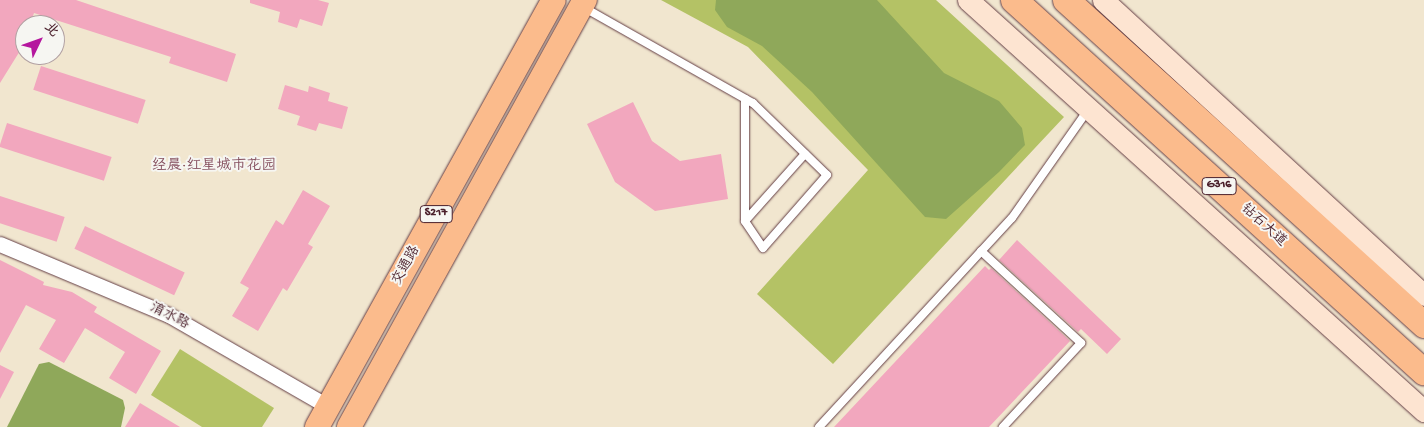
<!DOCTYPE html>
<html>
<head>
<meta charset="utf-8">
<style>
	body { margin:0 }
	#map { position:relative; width:1424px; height:427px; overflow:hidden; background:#f1e6cf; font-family:"Gochi Hand","LXGW WenKai TC",sans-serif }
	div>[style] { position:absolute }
	.green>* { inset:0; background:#b4c265 }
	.forest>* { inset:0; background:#8fa85a }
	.building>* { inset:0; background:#f2a7be; transform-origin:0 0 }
	.roads { filter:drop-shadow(0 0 1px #633d44) drop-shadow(0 0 1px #633d44) }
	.lane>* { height:8px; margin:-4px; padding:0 4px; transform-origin:4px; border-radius:4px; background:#fff }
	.street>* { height:15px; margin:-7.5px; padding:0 7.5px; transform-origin:7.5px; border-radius:7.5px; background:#fff }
	.secondary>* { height:21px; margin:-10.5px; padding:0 10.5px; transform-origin:10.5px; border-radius:10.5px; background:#fde4d1 }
	.primary>* { height:24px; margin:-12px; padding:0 12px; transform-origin:12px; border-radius:12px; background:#fbbb8c }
	.highway>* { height:26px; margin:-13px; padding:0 13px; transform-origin:13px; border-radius:13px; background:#fbbb8c }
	span { translate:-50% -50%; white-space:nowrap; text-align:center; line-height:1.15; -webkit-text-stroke:4px #f6f6f2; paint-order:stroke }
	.shield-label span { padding:1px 4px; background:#f6f6f2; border:1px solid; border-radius:4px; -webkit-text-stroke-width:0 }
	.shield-label { font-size:12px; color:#4a1f2b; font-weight:700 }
	.street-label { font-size:14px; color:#4a1f2b }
	.neighbourhood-label { font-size:15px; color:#854f5e }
	.north { position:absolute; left:15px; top:15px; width:50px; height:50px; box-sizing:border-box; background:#f6f6f2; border:1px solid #b1a0a2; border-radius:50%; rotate:48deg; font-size:14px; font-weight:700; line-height:20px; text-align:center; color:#4a1f2b }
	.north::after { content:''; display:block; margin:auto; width:18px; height:22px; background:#b5179e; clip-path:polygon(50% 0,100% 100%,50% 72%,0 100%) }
</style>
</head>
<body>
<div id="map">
	<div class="green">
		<div style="clip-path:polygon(661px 0,936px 0,1064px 117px,833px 364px,757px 294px,868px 170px,748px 47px)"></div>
		<div style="clip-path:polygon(180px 349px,274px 408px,262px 427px,202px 427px,151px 395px)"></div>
	</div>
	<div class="forest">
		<div style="clip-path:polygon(716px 0,877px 0,944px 73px,999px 101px,1022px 128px,1025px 145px,999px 172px,946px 219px,925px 217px,812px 92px,762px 46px,727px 27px,715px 10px)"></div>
		<div style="clip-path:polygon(49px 362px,123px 400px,125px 408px,121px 427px,7px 427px,39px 364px)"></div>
	</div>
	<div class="building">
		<div style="clip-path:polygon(0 0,76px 0,236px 54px,227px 82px,169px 63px,171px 57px,34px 13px,30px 25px,25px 25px,23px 46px,0 83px)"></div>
		<div style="clip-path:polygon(250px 0,318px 0,329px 3px,322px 26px,300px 19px,297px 28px,278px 22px,280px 12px,250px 3px)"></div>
		<div style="left:41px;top:66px;width:110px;height:25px;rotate:18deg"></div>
		<div style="clip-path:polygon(285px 85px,308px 92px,309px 86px,330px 93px,328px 101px,348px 107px,342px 129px,319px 123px,316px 131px,297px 125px,300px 116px,278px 109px)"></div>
		<div style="clip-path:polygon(633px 102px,652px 141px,680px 161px,721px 154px,728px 199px,655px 211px,615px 182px,587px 124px)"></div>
		<div style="left:7px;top:123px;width:110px;height:25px;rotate:18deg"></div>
		<div style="clip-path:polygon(303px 190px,330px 206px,308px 244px,313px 247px,287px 291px,283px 288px,258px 331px,232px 316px,249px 288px,240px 283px,276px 220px,283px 225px)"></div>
		<div style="left:0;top:196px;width:68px;height:26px;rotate:18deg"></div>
		<div style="left:85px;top:226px;width:110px;height:25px;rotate:25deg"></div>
		<div style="clip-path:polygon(1017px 240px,1121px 339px,1107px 354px,1081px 329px,1078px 332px,999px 260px)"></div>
		<div style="clip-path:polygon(0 260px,44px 282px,43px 285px,72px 292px,97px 307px,94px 312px,161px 351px,136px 394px,109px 378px,125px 352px,85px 328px,64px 363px,39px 349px,56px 320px,26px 305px,0 353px)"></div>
		<div style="clip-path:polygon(985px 266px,989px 270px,991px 268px,1070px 341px,989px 427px,834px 427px)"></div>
		<div style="clip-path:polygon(0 365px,14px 372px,0 399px)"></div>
		<div style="clip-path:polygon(140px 403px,180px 427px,125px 427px)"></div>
	</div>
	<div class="roads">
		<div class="lane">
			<div style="left:583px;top:7px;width:195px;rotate:29.5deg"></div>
			<div style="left:753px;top:103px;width:103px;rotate:44.2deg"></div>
			<div style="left:827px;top:175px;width:97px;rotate:131.2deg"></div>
			<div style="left:763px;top:248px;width:32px;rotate:-124deg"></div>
			<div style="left:745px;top:221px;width:122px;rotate:-90deg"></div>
			<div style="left:745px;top:221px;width:90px;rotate:-48.2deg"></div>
			<div style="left:981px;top:251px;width:136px;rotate:42.6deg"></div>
			<div style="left:1081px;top:343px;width:115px;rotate:132.9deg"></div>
			<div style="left:819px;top:427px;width:284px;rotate:-47.3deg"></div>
			<div style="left:1012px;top:218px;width:132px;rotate:-54.9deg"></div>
		</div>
		<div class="street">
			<div style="left:0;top:244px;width:183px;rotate:22.8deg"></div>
			<div style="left:169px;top:315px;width:185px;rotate:29.9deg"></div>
		</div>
		<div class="secondary">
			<div style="left:968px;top:0;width:614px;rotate:42.03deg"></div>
			<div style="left:1103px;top:0;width:436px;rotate:42.6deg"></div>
		</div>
		<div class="primary">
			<div style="left:317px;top:427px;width:488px;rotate:-61deg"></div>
			<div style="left:349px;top:427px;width:488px;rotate:-61.1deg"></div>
		</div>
		<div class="highway">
			<div style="left:1014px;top:0;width:554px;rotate:42.22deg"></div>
			<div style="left:1066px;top:0;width:484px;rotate:42.2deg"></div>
		</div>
	</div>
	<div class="shield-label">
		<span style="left:1219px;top:186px">G316</span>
		<span style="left:436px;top:214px">S217</span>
	</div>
	<div class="street-label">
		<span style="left:1263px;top:226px;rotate:42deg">钻石大道</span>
		<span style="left:407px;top:266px;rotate:-61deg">交通路</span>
		<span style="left:169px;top:317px;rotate:26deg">淯水路</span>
	</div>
	<div class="neighbourhood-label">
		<span style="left:214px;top:167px">经晨·红星城市花园</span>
	</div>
	<div class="north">北</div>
</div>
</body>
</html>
